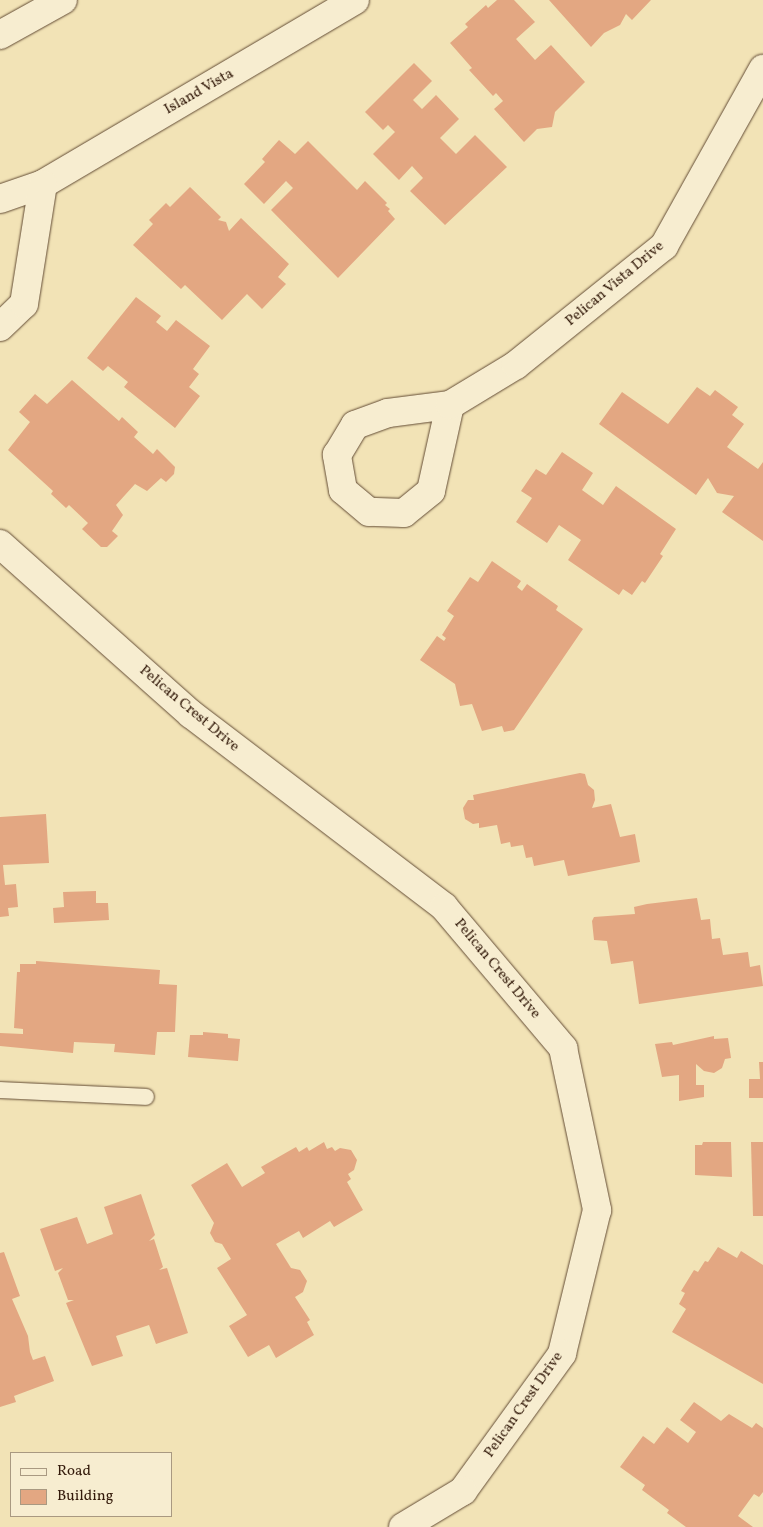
<!DOCTYPE html>
<html>
<head>
<meta charset="utf-8">
<style>
	body { margin:0 }
	#map { position:relative; width:763px; height:1527px; overflow:hidden; background:#f2e3b6; font-family:Vollkorn,serif }
	div>[style] { position:absolute }
	.building>* { inset:0; background:#e3a782 }
	.roads { filter:drop-shadow(0 0 1px #634c35) drop-shadow(0 0 1px #634c35) }
	.lane>* { height:16px; margin:-8px; padding:0 8px; transform-origin:8px; border-radius:8px; background:#f7edd0 }
	.street>* { height:28px; margin:-14px; padding:0 14px; transform-origin:14px; border-radius:14px; background:#f7edd0 }
	span { translate:-50% -50%; white-space:nowrap; text-align:center; line-height:1.15; -webkit-text-stroke:5px #f7edd0; paint-order:stroke }
	.street-label { font-size:15px; color:#331a0a }
	.legend { position:absolute; left:10px; top:1452px; width:162px; height:65px; box-sizing:border-box; background:#f7edd0; border:1px solid #a99981; margin:0; padding:6px 9px; list-style:none; font-size:15px; color:#331a0a }
	.legend li { display:flex; align-items:center; gap:10px; height:25px }
	.legend b { width:25px; border:1px solid #a99981 }
</style>
</head>
<body>
<div id="map">
	<div class="building">
		<div style="clip-path:polygon(497px 0,514px 0,535px 22px,516px 39px,535px 60px,551px 45px,585px 82px,555px 112px,552px 127px,537px 129px,524px 142px,494px 109px,503px 101px,496px 93px,493px 96px,469px 70px,472px 68px,450px 43px,468px 27px,465px 24px,486px 5px,488px 8px)"></div>
		<div style="clip-path:polygon(549px 0,651px 0,632px 20px,626px 14px,620px 25px,604px 33px,591px 47px)"></div>
		<div style="clip-path:polygon(414px 63px,432px 81px,413px 100px,422px 109px,436px 95px,459px 119px,440px 138px,456px 154px,475px 135px,507px 167px,445px 225px,410px 191px,423px 178px,412px 166px,399px 180px,373px 154px,395px 132px,388px 125px,383px 130px,365px 112px)"></div>
		<div style="clip-path:polygon(279px 140px,295px 154px,308px 141px,357px 190px,365px 181px,387px 203px,385px 205px,390px 209px,388px 211px,395px 219px,338px 278px,271px 210px,293px 188px,286px 181px,264px 204px,244px 184px,265px 162px,262px 159px)"></div>
		<div style="clip-path:polygon(190px 187px,221px 217px,218px 220px,226px 222px,229px 231px,241px 218px,289px 264px,278px 277px,286px 284px,262px 309px,247px 294px,222px 320px,185px 285px,181px 289px,133px 245px,153px 224px,149px 220px,166px 203px,170px 207px)"></div>
		<div style="clip-path:polygon(136px 297px,161px 316px,156px 322px,167px 331px,176px 320px,210px 346px,193px 369px,199px 374px,189px 387px,200px 396px,175px 428px,124px 387px,128px 382px,108px 366px,103px 371px,87px 358px)"></div>
		<div style="clip-path:polygon(72px 380px,119px 421px,122px 417px,138px 432px,134px 437px,153px 454px,157px 449px,175px 467px,174px 474px,166px 482px,161px 478px,147px 491px,135px 484px,116px 505px,123px 515px,112px 531px,118px 536px,107px 547px,101px 547px,82px 529px,88px 523px,69px 505px,66px 508px,51px 494px,53px 491px,8px 450px,30px 422px,19px 412px,35px 394px,47px 404px)"></div>
		<div style="clip-path:polygon(697px 387px,710px 396px,715px 390px,738px 407px,732px 415px,744px 424px,727px 447px,758px 469px,763px 462px,763px 541px,722px 512px,734px 496px,717px 493px,708px 478px,696px 495px,599px 424px,622px 392px,668px 424px)"></div>
		<div style="clip-path:polygon(562px 452px,593px 473px,582px 490px,603px 505px,616px 486px,676px 529px,660px 554px,663px 556px,645px 583px,642px 581px,632px 595px,623px 589px,619px 595px,568px 560px,581px 540px,559px 525px,547px 543px,516px 522px,532px 498px,521px 491px,536px 469px,546px 475px)"></div>
		<div style="clip-path:polygon(492px 561px,521px 581px,517px 587px,522px 591px,527px 584px,558px 606px,556px 610px,583px 629px,514px 730px,504px 732px,502px 726px,482px 731px,472px 704px,460px 706px,455px 684px,420px 660px,437px 636px,444px 641px,446px 638px,442px 635px,454px 616px,447px 611px,470px 577px,478px 582px)"></div>
		<div style="clip-path:polygon(580px 773px,585px 774px,588px 785px,594px 790px,595px 800px,592px 808px,611px 804px,620px 837px,635px 834px,640px 862px,568px 876px,564px 860px,534px 866px,532px 857px,526px 858px,523px 845px,511px 847px,510px 842px,501px 844px,497px 825px,479px 828px,479px 823px,473px 824px,465px 819px,463px 808px,468px 800px,474px 800px,473px 795px)"></div>
		<div style="clip-path:polygon(46px 814px,49px 863px,3px 865px,5px 885px,16px 884px,18px 907px,8px 908px,9px 916px,0 917px,0 817px)"></div>
		<div style="clip-path:polygon(96px 891px,96px 903px,108px 903px,109px 920px,54px 923px,53px 908px,64px 907px,63px 892px)"></div>
		<div style="clip-path:polygon(697px 898px,701px 920px,710px 919px,712px 939px,720px 938px,723px 955px,748px 952px,750px 967px,760px 965px,763px 986px,639px 1004px,633px 961px,611px 964px,607px 941px,594px 940px,592px 921px,594px 917px,635px 914px,634px 907px,647px 904px)"></div>
		<div style="clip-path:polygon(36px 961px,160px 970px,159px 984px,177px 985px,175px 1032px,157px 1032px,155px 1055px,114px 1052px,115px 1044px,74px 1042px,73px 1053px,0 1046px,0 1033px,23px 1034px,23px 1029px,14px 1028px,17px 972px,20px 972px,20px 964px,36px 964px)"></div>
		<div style="clip-path:polygon(203px 1032px,228px 1034px,228px 1038px,240px 1039px,238px 1061px,188px 1057px,190px 1035px,203px 1035px)"></div>
		<div style="clip-path:polygon(714px 1036px,714px 1039px,728px 1038px,731px 1058px,725px 1059px,722px 1068px,714px 1073px,704px 1071px,696px 1064px,696px 1085px,704px 1085px,704px 1097px,679px 1101px,679px 1075px,662px 1077px,655px 1044px,672px 1042px,673px 1045px)"></div>
		<div style="clip-path:polygon(759px 1062px,763px 1062px,763px 1098px,749px 1098px,749px 1079px,760px 1079px)"></div>
		<div style="clip-path:polygon(324px 1142px,327px 1149px,332px 1147px,335px 1151px,340px 1148px,351px 1150px,357px 1160px,354px 1170px,348px 1174px,351px 1179px,347px 1182px,363px 1210px,334px 1227px,330px 1221px,303px 1238px,299px 1231px,276px 1244px,291px 1268px,300px 1270px,307px 1281px,303px 1292px,295px 1297px,310px 1320px,307px 1322px,314px 1335px,276px 1358px,269px 1345px,248px 1357px,229px 1326px,247px 1315px,217px 1268px,231px 1259px,222px 1244px,215px 1242px,210px 1233px,214px 1223px,191px 1185px,227px 1163px,242px 1187px,265px 1173px,261px 1167px,296px 1147px,299px 1152px,307px 1147px,309px 1151px)"></div>
		<div style="clip-path:polygon(703px 1142px,731px 1142px,732px 1177px,695px 1175px,695px 1145px,702px 1145px)"></div>
		<div style="clip-path:polygon(751px 1142px,763px 1142px,763px 1216px,753px 1216px)"></div>
		<div style="clip-path:polygon(141px 1194px,155px 1235px,149px 1241px,154px 1239px,163px 1267px,159px 1270px,167px 1268px,188px 1333px,156px 1344px,149px 1325px,116px 1336px,123px 1356px,92px 1366px,66px 1303px,74px 1300px,68px 1300px,58px 1273px,63px 1268px,55px 1271px,40px 1229px,77px 1217px,87px 1244px,113px 1234px,104px 1207px)"></div>
		<div style="clip-path:polygon(718px 1247px,737px 1258px,741px 1251px,763px 1265px,763px 1384px,672px 1332px,686px 1309px,679px 1304px,685px 1293px,681px 1291px,694px 1270px,698px 1272px,705px 1261px,708px 1262px)"></div>
		<div style="clip-path:polygon(4px 1252px,20px 1296px,12px 1299px,28px 1336px,30px 1352px,33px 1360px,45px 1356px,54px 1381px,14px 1396px,16px 1402px,0 1407px,0 1253px)"></div>
		<div style="clip-path:polygon(694px 1402px,721px 1421px,729px 1414px,752px 1428px,756px 1423px,763px 1428px,763px 1492px,759px 1497px,754px 1494px,738px 1516px,753px 1527px,686px 1527px,667px 1513px,669px 1510px,642px 1490px,645px 1485px,620px 1467px,643px 1436px,654px 1444px,667px 1427px,688px 1443px,696px 1432px,680px 1420px)"></div>
	</div>
	<div class="roads">
		<div class="lane">
			<div style="left:0;top:1090px;width:146px;rotate:2.7deg"></div>
		</div>
		<div class="street">
			<div style="left:0;top:35px;width:72px;rotate:-29.1deg"></div>
			<div style="left:0;top:199px;width:46px;rotate:-19.2deg"></div>
			<div style="left:43px;top:184px;width:362px;rotate:-30.5deg"></div>
			<div style="left:0;top:327px;width:33px;rotate:-44deg"></div>
			<div style="left:24px;top:304px;width:121px;rotate:-81deg"></div>
			<div style="left:450px;top:405px;width:88px;rotate:102.5deg"></div>
			<div style="left:431px;top:491px;width:35px;rotate:141deg"></div>
			<div style="left:404px;top:513px;width:35px;rotate:-178deg"></div>
			<div style="left:369px;top:512px;width:34px;rotate:-140deg"></div>
			<div style="left:343px;top:490px;width:36px;rotate:-100deg"></div>
			<div style="left:337px;top:455px;width:35px;rotate:-59deg"></div>
			<div style="left:355px;top:425px;width:35px;rotate:-20deg"></div>
			<div style="left:388px;top:413px;width:63px;rotate:-7.4deg"></div>
			<div style="left:450px;top:405px;width:77px;rotate:-31.2deg"></div>
			<div style="left:516px;top:365px;width:190px;rotate:-38.8deg"></div>
			<div style="left:664px;top:246px;width:203px;rotate:-60.8deg"></div>
			<div style="left:0;top:544px;width:256px;rotate:41.7deg"></div>
			<div style="left:191px;top:714px;width:318px;rotate:37.3deg"></div>
			<div style="left:444px;top:907px;width:185px;rotate:49.8deg"></div>
			<div style="left:563px;top:1048px;width:166px;rotate:78.1deg"></div>
			<div style="left:597px;top:1210px;width:148px;rotate:103.7deg"></div>
			<div style="left:562px;top:1354px;width:169px;rotate:125.9deg"></div>
			<div style="left:463px;top:1491px;width:70px;rotate:149deg"></div>
		</div>
	</div>
	<div class="street-label">
		<span style="left:199px;top:92px;rotate:-30deg">Island Vista</span>
		<span style="left:615px;top:284px;rotate:-40deg">Pelican Vista Drive</span>
		<span style="left:189px;top:709px;rotate:40deg">Pelican Crest Drive</span>
		<span style="left:497px;top:969px;rotate:50deg">Pelican Crest Drive</span>
		<span style="left:524px;top:1405px;rotate:-55deg">Pelican Crest Drive</span>
	</div>
	<ul class="legend">
	<li><b style="height:6px;background:#f7edd0"></b>Road</li>
	<li><b style="height:14px;background:#e3a782"></b>Building</li>
	</ul>
</div>
</body>
</html>
